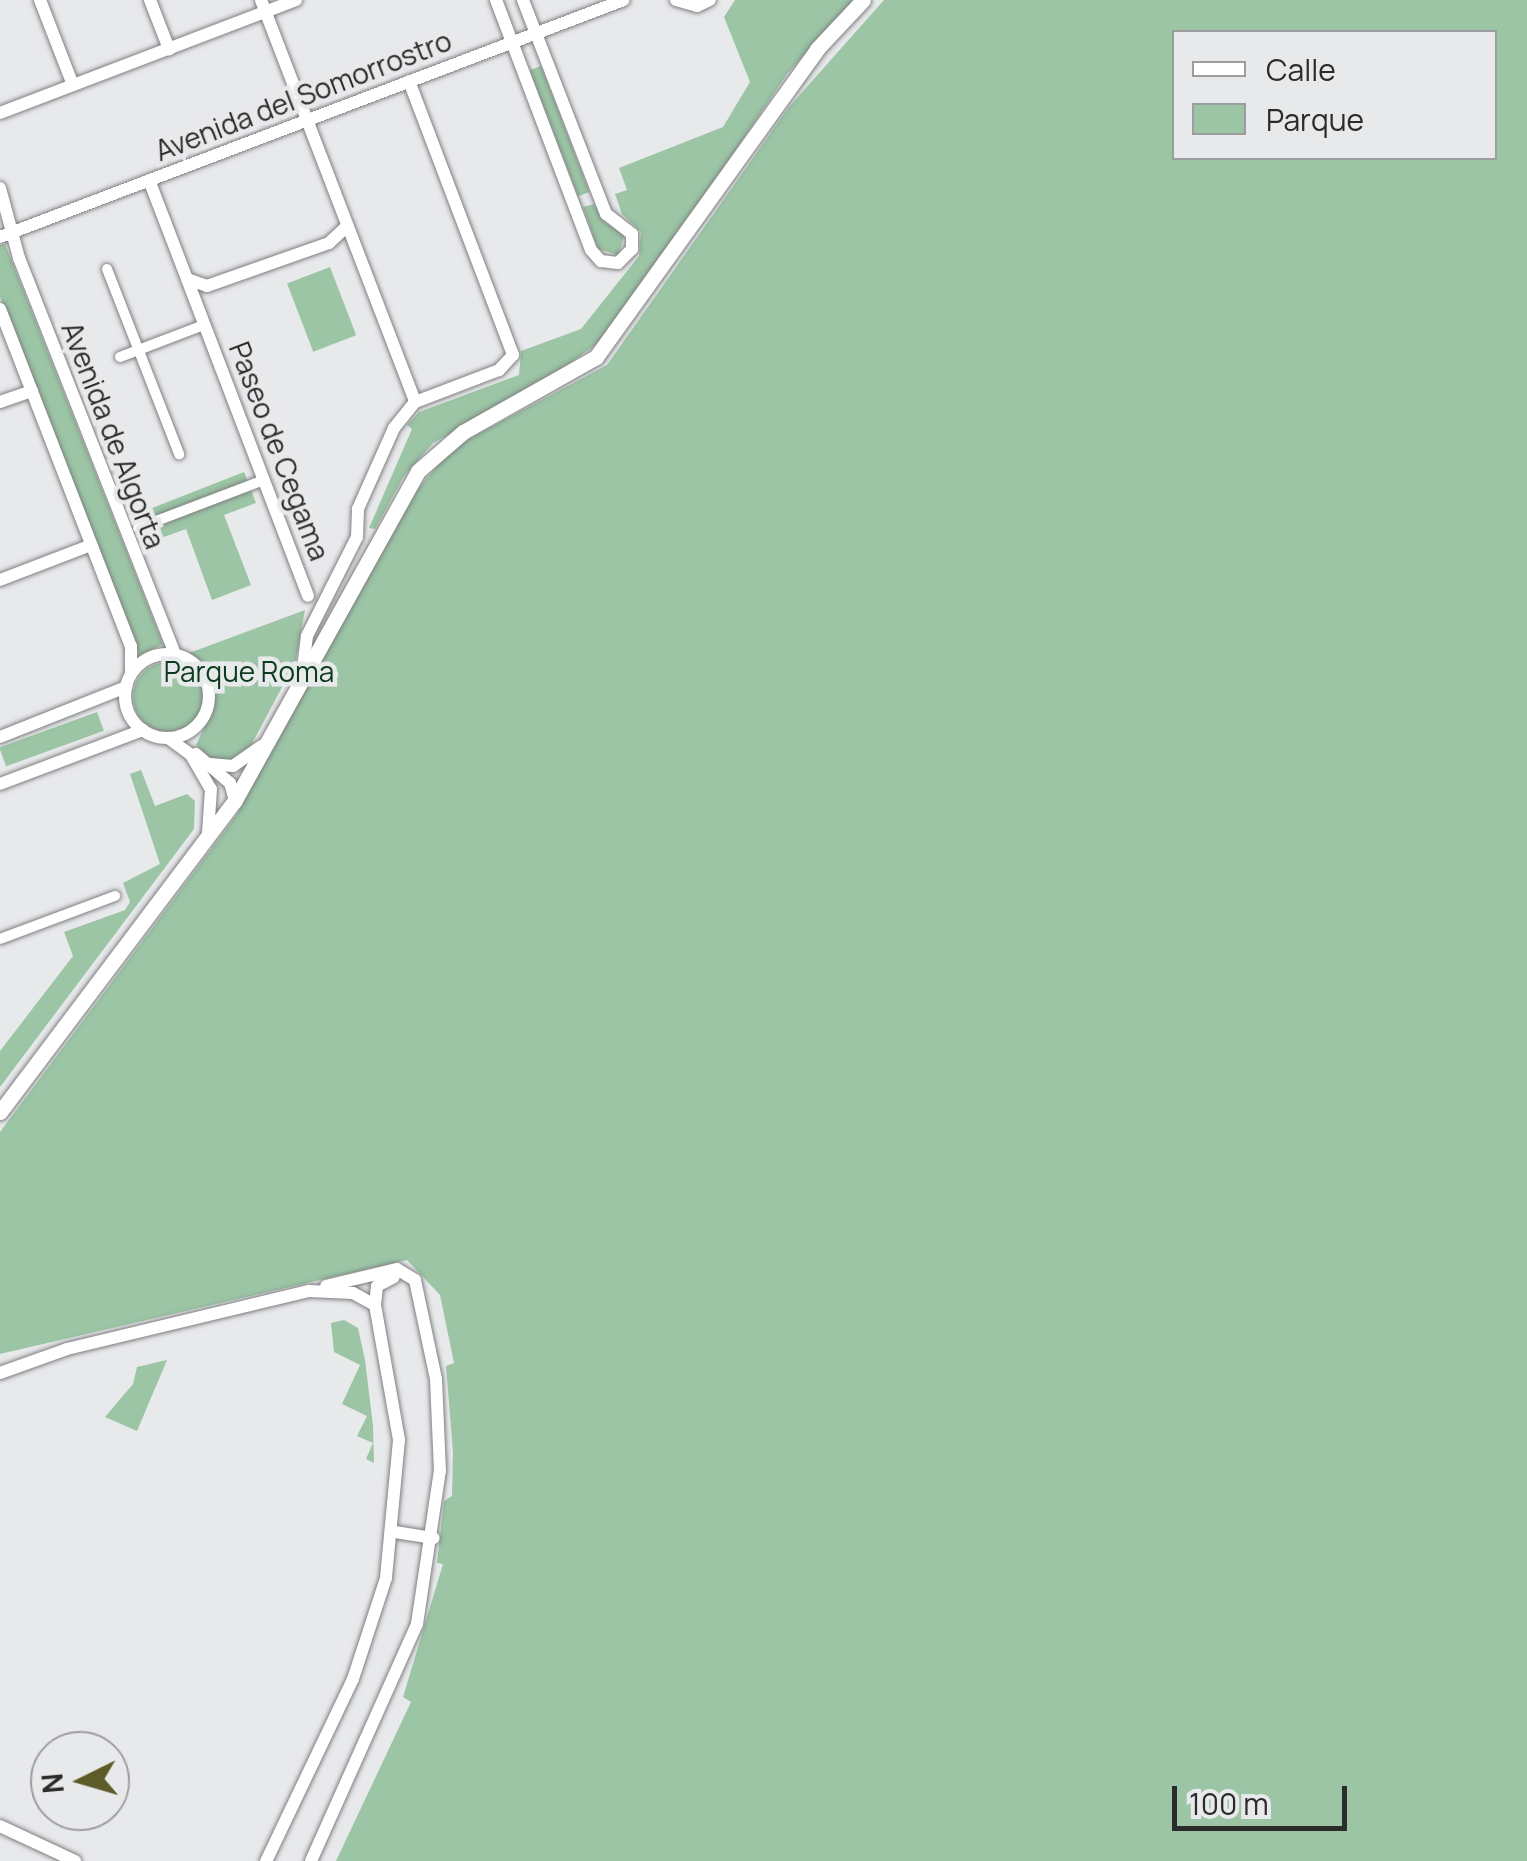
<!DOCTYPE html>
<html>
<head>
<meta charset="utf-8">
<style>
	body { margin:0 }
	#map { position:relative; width:1527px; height:1861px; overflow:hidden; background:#e8e9eb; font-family:Manrope,sans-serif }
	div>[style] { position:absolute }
	.green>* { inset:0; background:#9bc5a4; transform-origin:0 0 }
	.round { border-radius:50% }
	.roads { filter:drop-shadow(0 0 2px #7e7f80) drop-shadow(0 0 2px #7e7f80) }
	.pedestrian>* { height:10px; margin:-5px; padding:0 5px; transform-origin:5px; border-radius:5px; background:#fff }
	.minor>* { height:12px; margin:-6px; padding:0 6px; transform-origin:6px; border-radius:6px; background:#fff }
	.minor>.ring { margin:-6px; padding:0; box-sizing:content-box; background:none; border:12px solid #fff; border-radius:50% }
	.tertiary>* { height:15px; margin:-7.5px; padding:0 7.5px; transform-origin:7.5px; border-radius:7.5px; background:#fff }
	span { translate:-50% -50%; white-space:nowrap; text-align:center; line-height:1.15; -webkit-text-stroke:9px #e8e9eb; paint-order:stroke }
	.street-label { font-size:28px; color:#2b2b2c }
	.park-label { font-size:28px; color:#0b3b1d }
	.legend { position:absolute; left:1172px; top:30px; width:325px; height:130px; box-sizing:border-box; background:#e8e9eb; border:2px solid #9c9d9f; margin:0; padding:12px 18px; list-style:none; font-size:30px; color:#2b2b2c }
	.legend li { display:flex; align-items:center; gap:20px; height:50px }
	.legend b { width:50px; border:2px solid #9c9d9f }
	.north { position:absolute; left:30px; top:1731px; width:100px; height:100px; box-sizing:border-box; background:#e8e9eb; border:2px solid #9c9d9f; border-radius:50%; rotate:265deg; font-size:28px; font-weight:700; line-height:40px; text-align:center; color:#2b2b2c }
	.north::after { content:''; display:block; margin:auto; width:35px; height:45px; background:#5d5b27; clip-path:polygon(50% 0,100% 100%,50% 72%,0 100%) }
	.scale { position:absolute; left:1172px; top:1786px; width:175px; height:45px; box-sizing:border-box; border:5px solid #2b2b2c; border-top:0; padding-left:12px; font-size:30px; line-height:35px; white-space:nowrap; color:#2b2b2c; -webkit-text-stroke:8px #e8e9eb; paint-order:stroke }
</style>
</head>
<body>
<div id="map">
	<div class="green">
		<div style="clip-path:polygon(735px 0,853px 0,787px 74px,636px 298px,597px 344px,534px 388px,433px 443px,404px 476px,375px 529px,369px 528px,412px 429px,407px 425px,419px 412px,519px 375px,521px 351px,581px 329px,639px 256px,641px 232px,622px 214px,615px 194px,627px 190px,619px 168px,723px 127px,750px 82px,724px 17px)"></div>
		<div style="clip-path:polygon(evenodd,884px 0,1527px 0,1527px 1861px,336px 1861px,411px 1702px,403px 1697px,443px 1564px,437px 1563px,444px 1501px,452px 1496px,453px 1452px,446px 1366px,454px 1363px,440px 1295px,407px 1260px,0 1354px,0 1132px,236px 816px,402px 507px,454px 447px,607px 365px,789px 107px,884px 0,1174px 32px,1494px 32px,1494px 158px,1174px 158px,1174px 32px)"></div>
		<div style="left:541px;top:66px;width:135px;height:12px;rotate:69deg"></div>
		<div style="clip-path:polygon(594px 204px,603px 221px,624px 235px,619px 255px,598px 249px,583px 207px)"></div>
		<div style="clip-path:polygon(5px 244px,163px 644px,140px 656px,0 297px,0 245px)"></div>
		<div style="left:330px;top:267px;width:73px;height:46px;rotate:69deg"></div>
		<div style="clip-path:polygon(244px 472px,256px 503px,224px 515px,251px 585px,212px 600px,186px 529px,153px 541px,142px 512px)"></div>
		<div style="clip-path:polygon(305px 610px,295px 663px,249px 749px,232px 762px,215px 763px,196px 745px,210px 715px,213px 682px,189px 653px)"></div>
		<div class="round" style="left:133px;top:662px;width:70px;height:70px"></div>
		<div style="left:97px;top:712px;width:20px;height:104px;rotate:70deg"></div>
		<div style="clip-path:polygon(141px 770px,155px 806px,187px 794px,195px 801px,194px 829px,0 1087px,0 1051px,73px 956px,64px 932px,125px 910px,130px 902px,123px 883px,160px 864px,130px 774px)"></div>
		<div style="clip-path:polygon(344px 1320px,358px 1328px,365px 1360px,373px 1426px,374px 1463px,366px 1459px,373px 1443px,357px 1436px,367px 1416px,342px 1404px,360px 1365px,334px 1352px,331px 1323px)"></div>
		<div style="clip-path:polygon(167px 1360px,137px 1431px,105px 1417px,133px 1384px,137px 1367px)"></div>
	</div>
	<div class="roads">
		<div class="pedestrian">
			<div style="left:107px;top:269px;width:199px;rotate:68.7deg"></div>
			<div style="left:120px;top:357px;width:90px;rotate:-20.9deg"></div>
			<div style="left:138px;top:528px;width:135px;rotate:-20.9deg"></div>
			<div style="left:0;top:939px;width:123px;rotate:-20.5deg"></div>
		</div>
		<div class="minor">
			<div style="left:40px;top:0;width:91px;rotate:68.8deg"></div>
			<div style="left:150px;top:0;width:53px;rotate:68.8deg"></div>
			<div style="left:261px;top:0;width:430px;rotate:69deg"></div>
			<div style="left:415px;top:402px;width:33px;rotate:129deg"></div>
			<div style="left:394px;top:428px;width:89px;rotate:114deg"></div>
			<div style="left:358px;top:509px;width:28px;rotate:92deg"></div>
			<div style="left:357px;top:537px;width:111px;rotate:116.8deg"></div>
			<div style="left:307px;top:636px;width:40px;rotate:97.1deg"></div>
			<div style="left:496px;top:0;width:267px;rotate:69.2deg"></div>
			<div style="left:591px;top:250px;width:15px;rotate:48deg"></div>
			<div style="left:601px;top:261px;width:17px;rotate:7deg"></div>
			<div style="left:618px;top:263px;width:20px;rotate:-45deg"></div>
			<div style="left:632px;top:249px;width:15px;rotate:-90deg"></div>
			<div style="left:632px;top:234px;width:33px;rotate:-142deg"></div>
			<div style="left:606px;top:214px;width:230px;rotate:-111.2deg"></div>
			<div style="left:676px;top:0;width:22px;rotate:16deg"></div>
			<div style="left:697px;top:6px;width:14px;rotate:-25deg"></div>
			<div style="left:409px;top:81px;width:293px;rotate:69.2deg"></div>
			<div style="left:513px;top:355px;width:21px;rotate:133deg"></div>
			<div style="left:499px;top:370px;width:90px;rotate:159.1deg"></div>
			<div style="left:0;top:113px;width:317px;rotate:-20.9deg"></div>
			<div style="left:149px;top:180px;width:106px;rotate:69deg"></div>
			<div style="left:187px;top:279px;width:21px;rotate:19deg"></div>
			<div style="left:207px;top:286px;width:129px;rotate:-19.4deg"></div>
			<div style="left:329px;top:243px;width:25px;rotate:-43deg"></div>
			<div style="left:0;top:188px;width:73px;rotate:74.8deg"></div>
			<div style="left:19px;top:258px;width:426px;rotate:68.5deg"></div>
			<div style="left:0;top:237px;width:667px;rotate:-20.8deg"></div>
			<div style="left:187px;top:279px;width:339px;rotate:69.1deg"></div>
			<div style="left:0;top:309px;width:362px;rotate:68.8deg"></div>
			<div style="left:131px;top:646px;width:27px;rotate:90deg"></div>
			<div style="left:0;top:402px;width:34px;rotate:-19deg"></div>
			<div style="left:0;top:580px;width:97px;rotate:-21deg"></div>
			<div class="ring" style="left:125px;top:654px;width:72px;height:72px"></div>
			<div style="left:0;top:737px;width:136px;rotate:-21.6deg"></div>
			<div style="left:168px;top:738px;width:29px;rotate:36deg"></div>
			<div style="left:191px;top:755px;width:39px;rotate:60deg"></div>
			<div style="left:211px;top:789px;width:44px;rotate:93.9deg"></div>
			<div style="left:196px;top:754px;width:45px;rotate:40.5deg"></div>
			<div style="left:230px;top:783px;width:18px;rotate:74deg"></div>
			<div style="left:210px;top:764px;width:23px;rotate:5deg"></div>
			<div style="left:233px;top:766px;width:35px;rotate:-35deg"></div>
			<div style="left:0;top:784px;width:153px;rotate:-20.7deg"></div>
			<div style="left:375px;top:1305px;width:19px;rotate:-84deg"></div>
			<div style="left:377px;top:1286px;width:19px;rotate:-28deg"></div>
			<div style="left:0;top:1373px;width:71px;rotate:-19.7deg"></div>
			<div style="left:67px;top:1349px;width:249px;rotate:-13.5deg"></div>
			<div style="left:309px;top:1291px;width:44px;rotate:2.6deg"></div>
			<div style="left:353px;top:1293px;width:25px;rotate:29deg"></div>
			<div style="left:375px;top:1305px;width:137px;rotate:79.9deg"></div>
			<div style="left:399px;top:1440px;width:139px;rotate:95.4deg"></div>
			<div style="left:386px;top:1578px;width:106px;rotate:108.1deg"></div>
			<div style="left:353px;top:1679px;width:202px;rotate:115.5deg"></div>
			<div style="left:395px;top:1532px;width:39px;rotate:9deg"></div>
			<div style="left:0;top:1826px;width:83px;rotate:25deg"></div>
			<div style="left:311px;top:1861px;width:260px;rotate:-65.9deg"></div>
			<div style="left:417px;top:1624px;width:155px;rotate:-81.5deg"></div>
			<div style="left:440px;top:1471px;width:92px;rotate:-92.5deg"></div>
			<div style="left:436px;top:1379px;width:101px;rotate:-102deg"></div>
			<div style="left:415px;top:1280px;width:21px;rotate:-149deg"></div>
			<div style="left:397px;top:1269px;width:73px;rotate:166.5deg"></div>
		</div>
		<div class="tertiary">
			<div style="left:0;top:1112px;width:391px;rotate:-53deg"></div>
			<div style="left:235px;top:800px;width:376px;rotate:-60.9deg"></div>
			<div style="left:418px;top:471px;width:60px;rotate:-40.9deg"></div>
			<div style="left:463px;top:432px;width:153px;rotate:-29.4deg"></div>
			<div style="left:596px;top:357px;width:379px;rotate:-54.3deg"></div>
			<div style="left:817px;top:49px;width:67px;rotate:-46.8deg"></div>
		</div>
	</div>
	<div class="street-label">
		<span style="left:303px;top:95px;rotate:-21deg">Avenida del Somorrostro</span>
		<span style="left:114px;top:435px;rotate:69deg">Avenida de Algorta</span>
		<span style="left:280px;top:451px;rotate:69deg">Paseo de Cegama</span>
	</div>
	<div class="park-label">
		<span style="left:249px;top:671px">Parque Roma</span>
	</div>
	<ul class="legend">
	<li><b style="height:12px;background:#fff"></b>Calle</li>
	<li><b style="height:28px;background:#9bc5a4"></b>Parque</li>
	</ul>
	<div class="north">N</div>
	<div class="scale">100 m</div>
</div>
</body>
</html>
